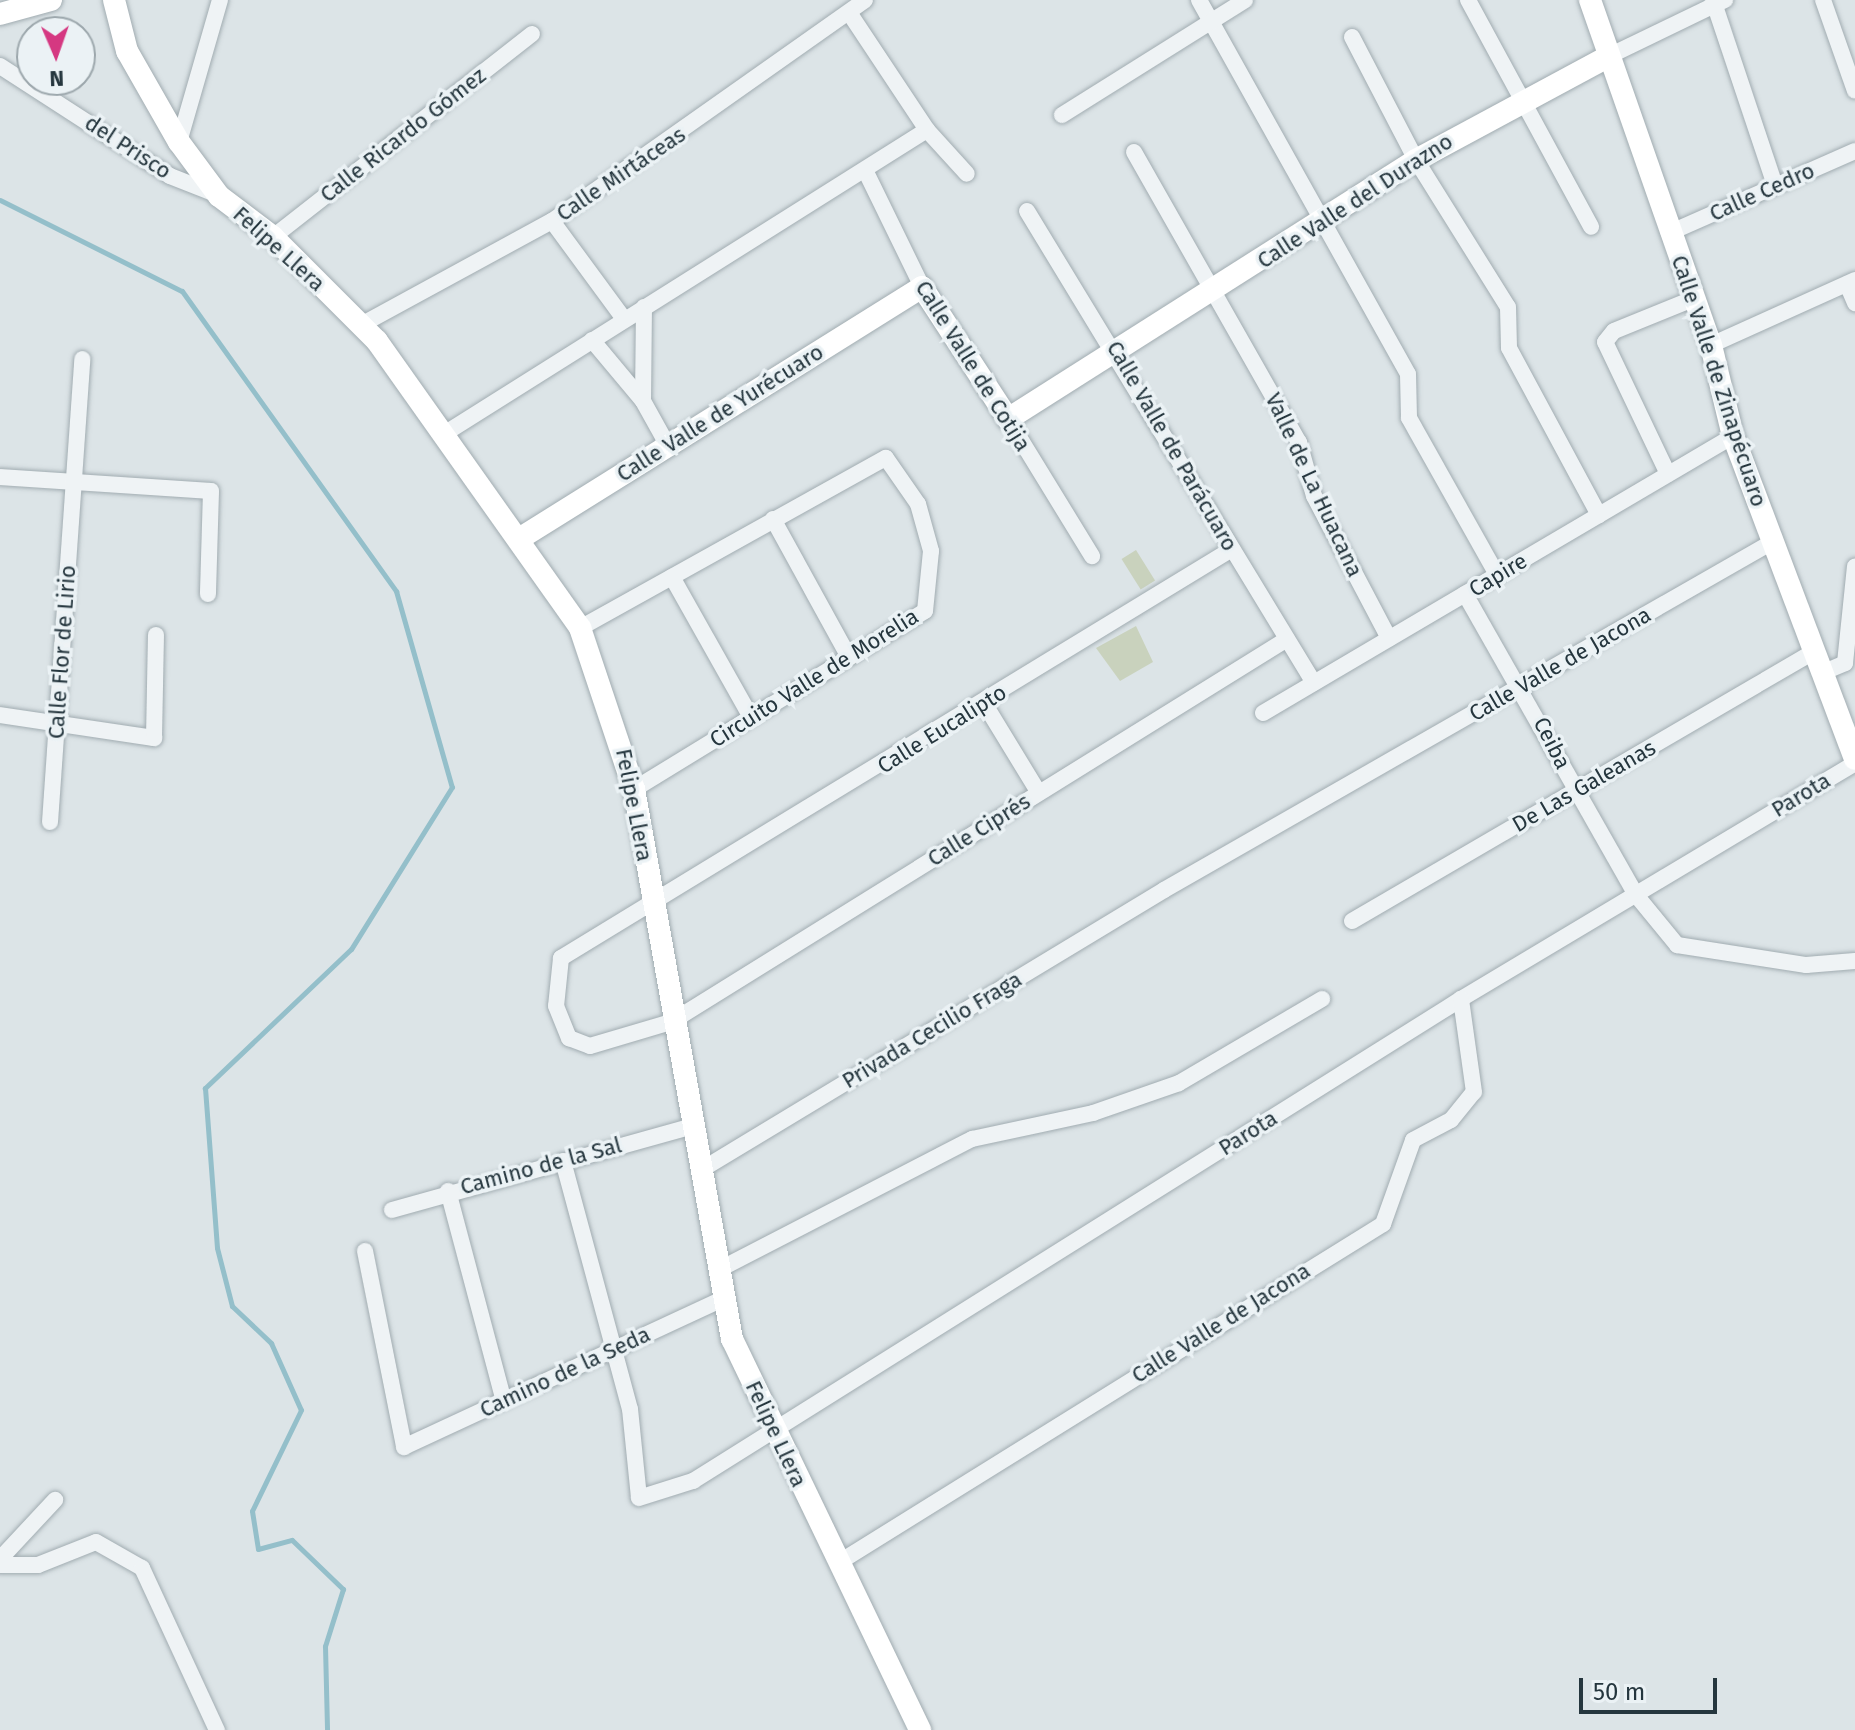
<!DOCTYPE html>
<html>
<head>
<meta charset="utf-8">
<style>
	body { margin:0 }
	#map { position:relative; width:1855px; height:1730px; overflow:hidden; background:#dce4e7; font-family:"Fira Sans",sans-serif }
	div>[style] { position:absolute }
	.green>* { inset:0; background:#c9d2bd; transform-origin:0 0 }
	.stream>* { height:5px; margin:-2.5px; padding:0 2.5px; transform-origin:2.5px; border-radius:2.5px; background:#94bfca }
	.roads { filter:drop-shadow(0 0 2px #a1acb1) drop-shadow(0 0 2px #a1acb1) }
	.street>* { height:16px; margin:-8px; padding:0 8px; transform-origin:8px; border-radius:8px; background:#eff3f5 }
	.secondary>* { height:22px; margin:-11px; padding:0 11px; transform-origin:11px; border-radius:11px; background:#fff }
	span { translate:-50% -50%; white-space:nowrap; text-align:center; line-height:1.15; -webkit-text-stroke:7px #ebf2f5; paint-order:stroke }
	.street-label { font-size:22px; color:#25363e }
	.north { position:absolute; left:16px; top:16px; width:80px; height:80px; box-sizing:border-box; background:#ebf2f5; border:2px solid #9ca7ac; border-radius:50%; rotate:178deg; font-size:22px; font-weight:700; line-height:32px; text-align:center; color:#25363e }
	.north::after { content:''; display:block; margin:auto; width:28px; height:36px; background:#d53881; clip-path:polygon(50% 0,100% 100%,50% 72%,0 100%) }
	.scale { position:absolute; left:1579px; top:1678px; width:138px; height:36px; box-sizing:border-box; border:4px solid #25363e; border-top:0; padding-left:10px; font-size:24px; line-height:28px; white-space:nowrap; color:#25363e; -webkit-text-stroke:6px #ebf2f5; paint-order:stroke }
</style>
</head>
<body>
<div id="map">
	<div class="green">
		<div style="left:1136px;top:550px;width:36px;height:17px;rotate:58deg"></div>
		<div style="clip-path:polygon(1136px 626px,1153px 662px,1120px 681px,1096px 648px)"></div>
	</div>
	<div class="stream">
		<div style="left:0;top:200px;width:203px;rotate:26.6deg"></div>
		<div style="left:182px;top:291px;width:369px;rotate:54.5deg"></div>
		<div style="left:396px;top:591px;width:204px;rotate:74.1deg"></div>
		<div style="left:452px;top:787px;width:191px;rotate:121.9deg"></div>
		<div style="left:351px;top:949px;width:202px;rotate:136.4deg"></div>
		<div style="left:205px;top:1088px;width:160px;rotate:85.7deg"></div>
		<div style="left:217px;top:1248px;width:60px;rotate:75.5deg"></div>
		<div style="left:232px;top:1306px;width:54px;rotate:43.5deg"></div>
		<div style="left:271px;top:1343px;width:73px;rotate:65.9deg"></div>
		<div style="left:301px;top:1410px;width:112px;rotate:115.9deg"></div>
		<div style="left:252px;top:1511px;width:38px;rotate:81deg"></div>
		<div style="left:258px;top:1549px;width:35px;rotate:-15deg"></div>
		<div style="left:292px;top:1540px;width:71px;rotate:43.9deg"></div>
		<div style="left:343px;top:1589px;width:60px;rotate:107.5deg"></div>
		<div style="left:325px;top:1646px;width:84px;rotate:88.6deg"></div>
	</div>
	<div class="roads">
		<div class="street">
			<div style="left:1199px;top:0;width:428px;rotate:60.8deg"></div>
			<div style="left:1408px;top:374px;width:44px;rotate:88.7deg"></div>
			<div style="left:1409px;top:418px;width:180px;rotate:60.7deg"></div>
			<div style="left:1468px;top:0;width:258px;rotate:61.5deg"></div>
			<div style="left:1713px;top:0;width:195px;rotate:71.5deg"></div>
			<div style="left:1823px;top:0;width:96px;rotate:70.6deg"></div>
			<div style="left:850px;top:14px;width:139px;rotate:56.4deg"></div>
			<div style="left:927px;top:130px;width:59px;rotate:47.7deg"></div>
			<div style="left:1352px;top:37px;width:139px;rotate:62.5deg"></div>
			<div style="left:1416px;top:160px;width:173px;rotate:58deg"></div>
			<div style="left:1508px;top:307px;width:41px;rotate:88.6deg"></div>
			<div style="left:1509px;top:348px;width:190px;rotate:61.7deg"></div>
			<div style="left:1609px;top:56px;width:129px;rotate:-25.8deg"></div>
			<div style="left:0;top:66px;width:202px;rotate:32.9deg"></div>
			<div style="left:170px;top:176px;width:52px;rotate:21.6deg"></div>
			<div style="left:1062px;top:115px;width:216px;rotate:-32.1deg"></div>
			<div style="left:179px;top:142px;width:148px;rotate:-73.9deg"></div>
			<div style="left:1134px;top:152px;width:334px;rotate:60.4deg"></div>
			<div style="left:1299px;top:442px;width:56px;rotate:74.5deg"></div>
			<div style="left:1314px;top:496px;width:161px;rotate:62.2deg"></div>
			<div style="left:865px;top:170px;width:130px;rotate:64deg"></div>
			<div style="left:1027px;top:211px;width:552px;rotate:58.7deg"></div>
			<div style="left:552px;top:221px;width:122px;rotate:53.7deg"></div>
			<div style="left:1669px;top:233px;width:203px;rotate:-23.8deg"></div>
			<div style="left:273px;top:237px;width:329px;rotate:-38.1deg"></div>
			<div style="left:1847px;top:284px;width:21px;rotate:67deg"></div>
			<div style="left:361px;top:325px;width:217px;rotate:-28.6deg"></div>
			<div style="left:552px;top:221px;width:383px;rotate:-35.2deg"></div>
			<div style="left:592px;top:340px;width:80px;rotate:50.1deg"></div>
			<div style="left:643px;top:401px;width:51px;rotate:60.9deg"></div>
			<div style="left:1711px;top:345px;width:158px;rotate:-24.3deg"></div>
			<div style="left:643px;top:401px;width:94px;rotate:-89.4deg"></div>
			<div style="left:1008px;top:419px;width:161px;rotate:58.5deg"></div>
			<div style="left:444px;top:434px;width:571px;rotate:-32.19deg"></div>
			<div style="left:1668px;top:474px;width:146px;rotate:-115.5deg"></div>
			<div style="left:1605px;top:342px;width:14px;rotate:-51deg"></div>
			<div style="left:1614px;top:331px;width:85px;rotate:-22.1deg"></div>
			<div style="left:0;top:477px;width:211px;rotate:3.8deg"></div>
			<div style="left:211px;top:491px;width:103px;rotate:91.7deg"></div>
			<div style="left:773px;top:519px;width:158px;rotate:61.2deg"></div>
			<div style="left:1232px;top:549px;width:786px;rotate:148.64deg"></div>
			<div style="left:561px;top:958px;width:48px;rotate:95.9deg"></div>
			<div style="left:556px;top:1006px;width:35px;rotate:68deg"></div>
			<div style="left:569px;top:1038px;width:22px;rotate:21deg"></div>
			<div style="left:590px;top:1046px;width:84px;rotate:-16.5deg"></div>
			<div style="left:671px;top:1022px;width:725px;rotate:-31.87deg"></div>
			<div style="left:672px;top:577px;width:161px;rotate:60.6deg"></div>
			<div style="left:1465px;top:594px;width:346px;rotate:60.4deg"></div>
			<div style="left:1636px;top:895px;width:65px;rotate:50.6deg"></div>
			<div style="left:1677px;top:945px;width:131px;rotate:8.8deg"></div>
			<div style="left:1806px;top:965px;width:49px;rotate:-4.7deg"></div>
			<div style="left:580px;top:628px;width:350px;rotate:-29.1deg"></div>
			<div style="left:886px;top:458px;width:56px;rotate:55.2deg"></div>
			<div style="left:918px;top:504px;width:49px;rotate:74.5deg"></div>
			<div style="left:931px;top:551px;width:60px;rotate:95.7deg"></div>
			<div style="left:925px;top:611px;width:341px;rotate:148.5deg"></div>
			<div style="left:1824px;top:672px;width:23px;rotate:-23deg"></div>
			<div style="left:1845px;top:663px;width:97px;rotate:-84.1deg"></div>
			<div style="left:984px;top:703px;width:105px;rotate:58.6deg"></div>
			<div style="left:1263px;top:713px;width:546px;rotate:-30.51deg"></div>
			<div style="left:0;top:715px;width:156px;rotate:8.5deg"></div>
			<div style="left:154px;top:738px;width:103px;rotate:-88.9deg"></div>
			<div style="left:50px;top:822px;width:464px;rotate:-86deg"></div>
			<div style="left:1352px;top:921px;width:536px;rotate:-30.25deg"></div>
			<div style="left:563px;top:1161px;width:257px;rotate:74.9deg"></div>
			<div style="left:630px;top:1409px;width:89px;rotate:84.2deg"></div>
			<div style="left:639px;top:1498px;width:57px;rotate:-17.5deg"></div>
			<div style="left:693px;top:1481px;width:907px;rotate:-32.11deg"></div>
			<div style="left:1461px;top:999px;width:459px;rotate:-30.9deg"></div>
			<div style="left:701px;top:1170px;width:541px;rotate:-31.16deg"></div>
			<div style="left:1164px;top:890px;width:703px;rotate:-29.78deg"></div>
			<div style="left:448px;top:1191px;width:217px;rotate:75.1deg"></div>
			<div style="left:392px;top:1210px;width:312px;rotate:-15.6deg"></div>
			<div style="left:365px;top:1251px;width:200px;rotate:78.7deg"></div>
			<div style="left:404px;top:1447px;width:354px;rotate:-24.9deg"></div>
			<div style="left:720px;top:1269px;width:284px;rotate:-27.3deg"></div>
			<div style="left:972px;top:1139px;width:124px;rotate:-12.1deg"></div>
			<div style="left:1093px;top:1113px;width:91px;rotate:-19.2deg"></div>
			<div style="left:1179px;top:1083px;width:166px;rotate:-30.4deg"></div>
			<div style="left:0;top:1559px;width:81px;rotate:-47deg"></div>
			<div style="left:838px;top:1563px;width:642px;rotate:-31.88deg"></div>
			<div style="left:1383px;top:1224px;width:89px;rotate:-70.3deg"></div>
			<div style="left:1413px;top:1140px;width:43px;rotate:-27.8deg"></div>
			<div style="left:1451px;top:1120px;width:36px;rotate:-51deg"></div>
			<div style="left:1474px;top:1092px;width:94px;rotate:-98deg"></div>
			<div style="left:0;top:1565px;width:38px"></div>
			<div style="left:38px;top:1565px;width:62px;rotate:-21.6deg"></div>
			<div style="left:96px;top:1542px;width:53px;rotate:29.5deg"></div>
			<div style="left:142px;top:1568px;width:179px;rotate:65.2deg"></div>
		</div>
		<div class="secondary">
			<div style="left:114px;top:0;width:53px;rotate:75.7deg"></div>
			<div style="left:127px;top:51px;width:105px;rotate:60.3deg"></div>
			<div style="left:179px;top:142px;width:67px;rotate:53.5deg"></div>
			<div style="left:219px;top:196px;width:68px;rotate:37.2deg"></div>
			<div style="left:273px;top:237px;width:147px;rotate:45deg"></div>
			<div style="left:377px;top:341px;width:352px;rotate:54.7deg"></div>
			<div style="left:580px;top:628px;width:170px;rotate:71.5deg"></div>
			<div style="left:634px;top:789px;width:559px;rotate:79.9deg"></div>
			<div style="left:732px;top:1339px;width:434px;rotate:64.3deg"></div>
			<div style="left:1590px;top:0;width:366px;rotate:70.7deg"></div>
			<div style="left:1711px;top:345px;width:94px;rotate:76.4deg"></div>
			<div style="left:1733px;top:436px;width:345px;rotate:69.3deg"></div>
			<div style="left:0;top:14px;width:53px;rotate:-15.4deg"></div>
			<div style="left:519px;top:539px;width:475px;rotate:-32deg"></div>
			<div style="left:922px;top:287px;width:158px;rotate:56.9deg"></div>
			<div style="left:1008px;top:419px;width:483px;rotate:-32.4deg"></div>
			<div style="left:1416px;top:160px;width:219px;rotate:-28.3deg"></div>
		</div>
	</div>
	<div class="street-label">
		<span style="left:403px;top:135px;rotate:-38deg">Calle Ricardo Gómez</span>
		<span style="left:128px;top:147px;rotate:33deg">del Prisco</span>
		<span style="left:621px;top:174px;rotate:-34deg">Calle Mirtáceas</span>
		<span style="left:1762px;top:192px;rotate:-24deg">Calle Cedro</span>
		<span style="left:1355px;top:201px;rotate:-33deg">Calle Valle del Durazno</span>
		<span style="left:279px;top:249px;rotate:42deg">Felipe Llera</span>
		<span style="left:973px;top:366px;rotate:58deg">Calle Valle de Cotija</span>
		<span style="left:1719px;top:381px;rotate:72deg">Calle Valle de Zinapécuaro</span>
		<span style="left:720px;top:413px;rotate:-32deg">Calle Valle de Yurécuaro</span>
		<span style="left:1172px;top:446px;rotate:60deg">Calle Valle de Parácuaro</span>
		<span style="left:1314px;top:485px;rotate:65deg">Valle de La Huacana</span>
		<span style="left:1498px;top:575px;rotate:-31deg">Capire</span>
		<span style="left:62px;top:652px;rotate:-86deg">Calle Flor de Lirio</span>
		<span style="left:1560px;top:664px;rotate:-30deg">Calle Valle de Jacona</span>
		<span style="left:814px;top:678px;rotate:-32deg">Circuito Valle de Morelia</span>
		<span style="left:942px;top:729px;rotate:-32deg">Calle Eucalipto</span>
		<span style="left:1552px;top:743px;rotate:63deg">Ceiba</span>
		<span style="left:1584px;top:786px;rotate:-30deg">De Las Galeanas</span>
		<span style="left:1801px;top:795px;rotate:-31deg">Parota</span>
		<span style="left:634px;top:805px;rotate:79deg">Felipe Llera</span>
		<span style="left:979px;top:830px;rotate:-32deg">Calle Ciprés</span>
		<span style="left:932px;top:1030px;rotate:-31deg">Privada Cecilio Fraga</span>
		<span style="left:1248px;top:1133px;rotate:-32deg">Parota</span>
		<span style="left:541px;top:1166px;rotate:-15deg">Camino de la Sal</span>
		<span style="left:1221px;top:1323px;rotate:-32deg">Calle Valle de Jacona</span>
		<span style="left:565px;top:1372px;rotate:-25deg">Camino de la Seda</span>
		<span style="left:776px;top:1434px;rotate:65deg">Felipe Llera</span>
	</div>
	<div class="north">N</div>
	<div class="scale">50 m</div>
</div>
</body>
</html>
